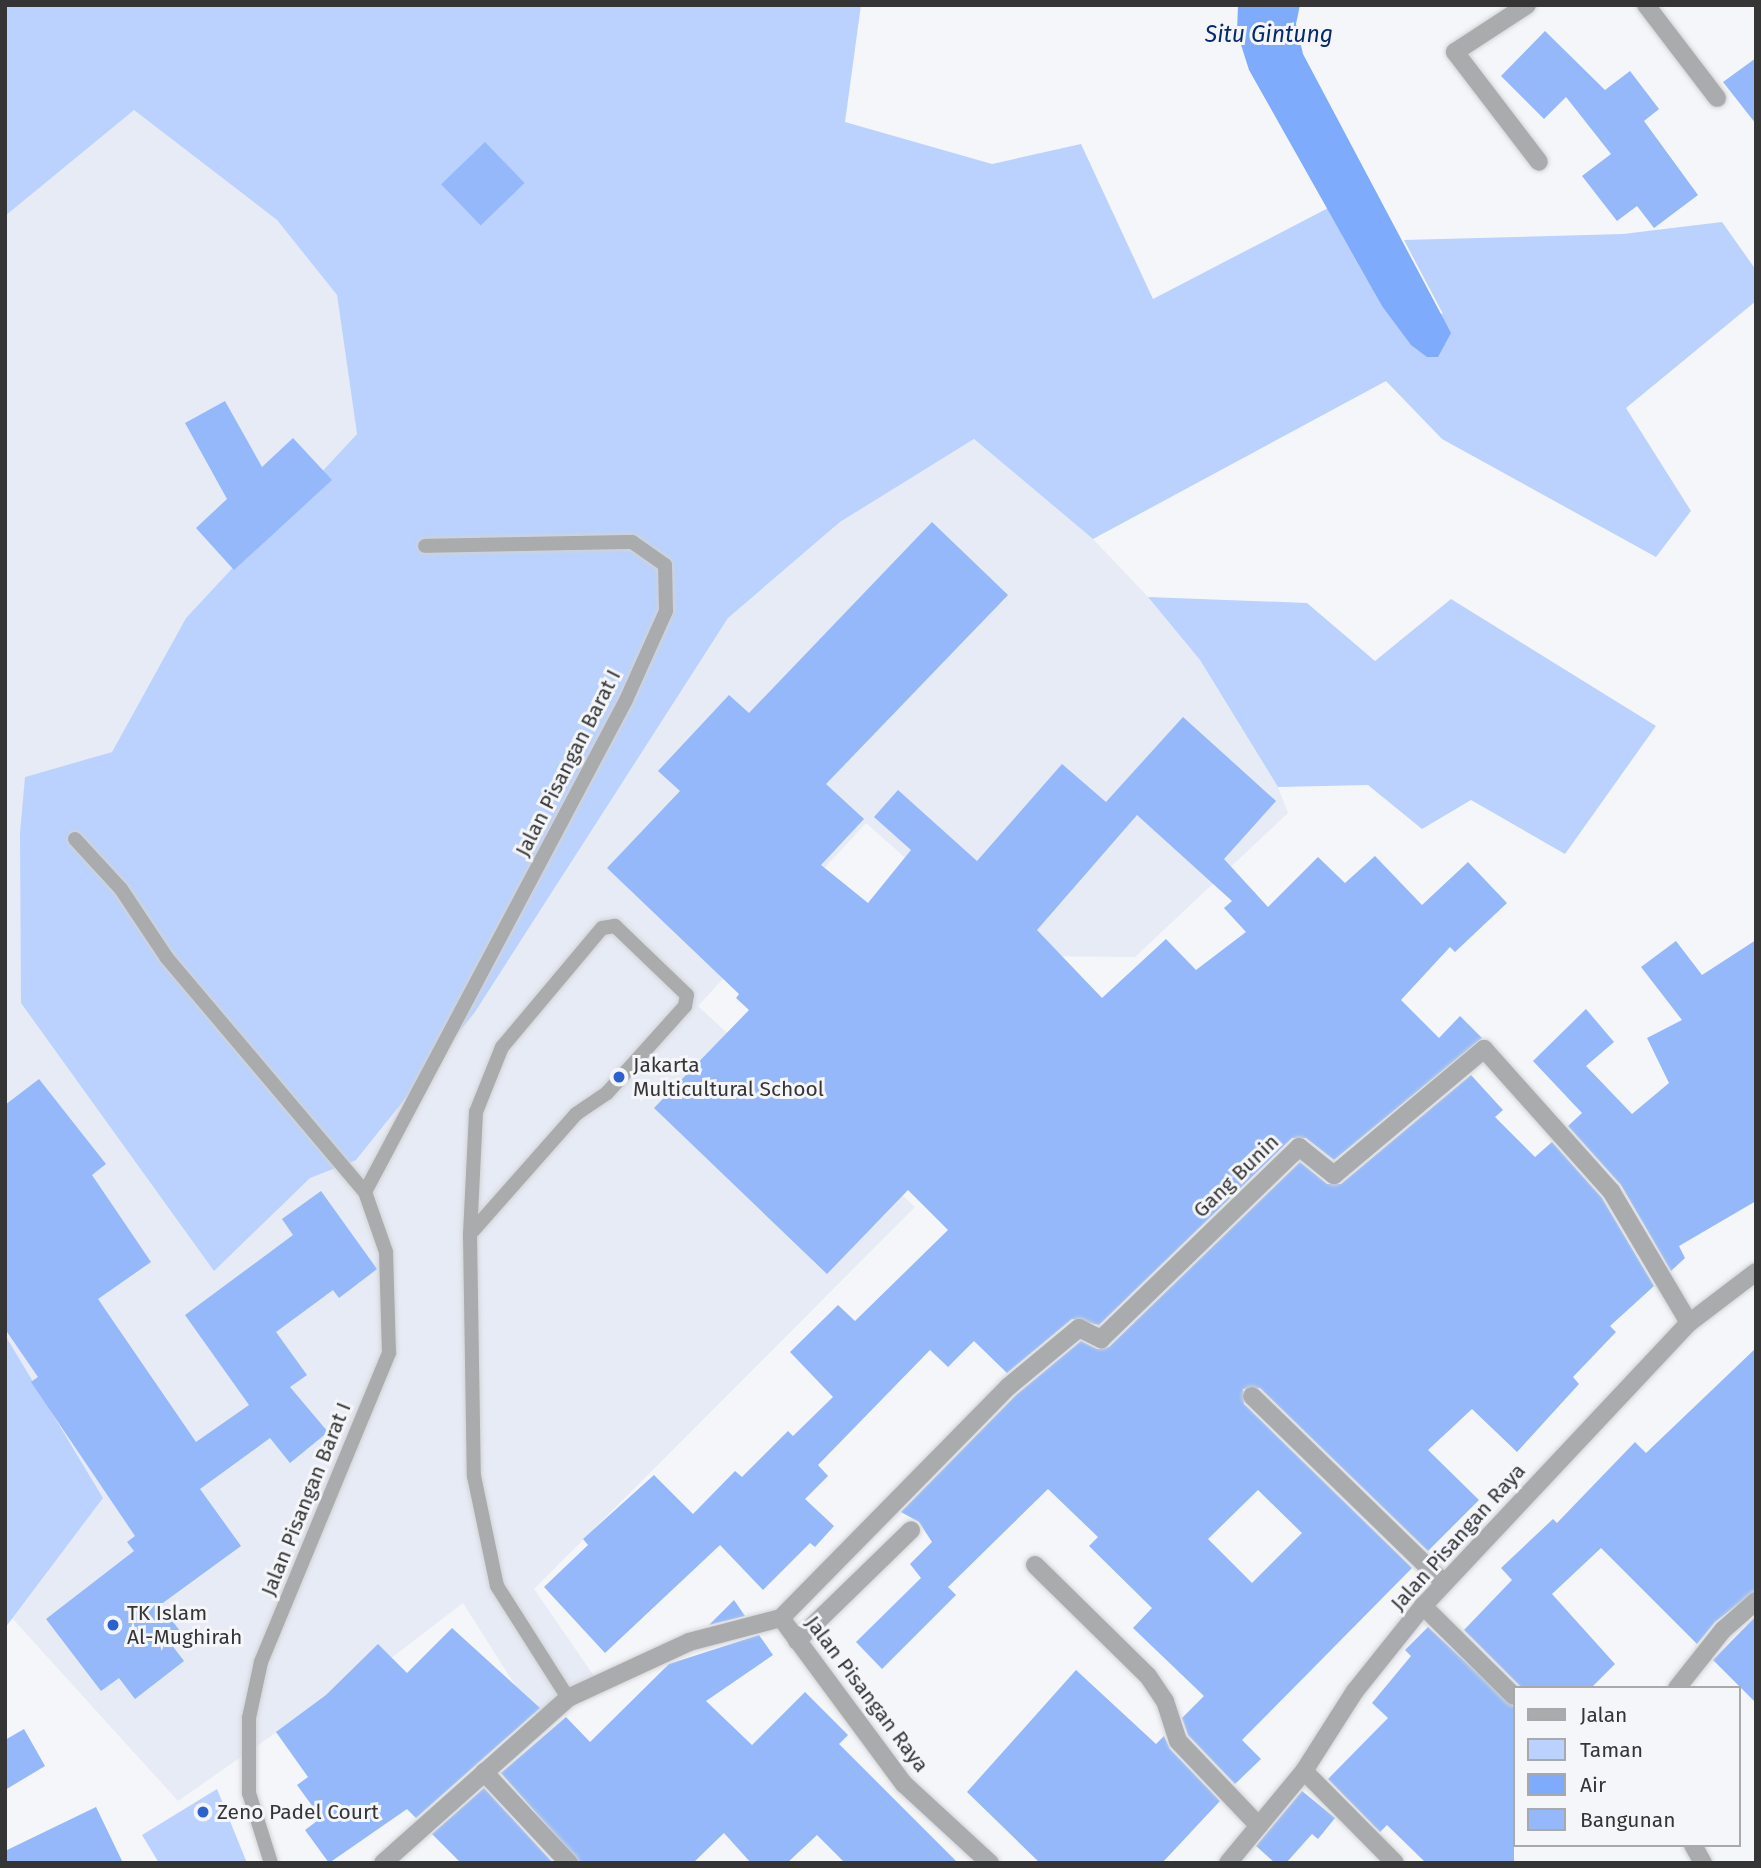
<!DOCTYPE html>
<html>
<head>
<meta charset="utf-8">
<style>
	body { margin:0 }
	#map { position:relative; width:1761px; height:1868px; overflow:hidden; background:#f5f6f9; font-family:"Fira Sans",sans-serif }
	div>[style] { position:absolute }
	.built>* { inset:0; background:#e6ebf5 }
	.green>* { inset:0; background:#bad2fd }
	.water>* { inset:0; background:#7fabfc }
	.building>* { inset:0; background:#94b8f9; transform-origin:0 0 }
	.roads { filter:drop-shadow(0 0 2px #d2d3d6) drop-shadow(0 0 2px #d2d3d6) }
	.lane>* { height:14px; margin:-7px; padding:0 7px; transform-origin:7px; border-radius:7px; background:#aaabac }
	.street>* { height:18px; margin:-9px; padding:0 9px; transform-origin:9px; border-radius:9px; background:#aaabac }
	.dots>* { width:19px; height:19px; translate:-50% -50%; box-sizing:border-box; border:4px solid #f5f6f9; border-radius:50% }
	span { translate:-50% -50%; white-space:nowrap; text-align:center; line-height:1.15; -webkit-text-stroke:6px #f5f6f9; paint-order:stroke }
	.street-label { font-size:21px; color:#353536 }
	.poi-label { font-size:21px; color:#353536 }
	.left { translate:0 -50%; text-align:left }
	.water-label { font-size:23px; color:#07296d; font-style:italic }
	.frame { position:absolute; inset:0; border:7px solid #353536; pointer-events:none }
	.legend { position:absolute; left:1513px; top:1686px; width:228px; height:161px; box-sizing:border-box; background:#f5f6f9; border:2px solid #a8a9ab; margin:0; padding:9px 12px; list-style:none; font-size:21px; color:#353536 }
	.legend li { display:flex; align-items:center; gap:14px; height:35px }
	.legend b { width:35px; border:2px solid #a8a9ab }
</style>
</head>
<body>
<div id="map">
	<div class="built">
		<div style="clip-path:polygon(133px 109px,277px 220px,337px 295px,357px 434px,186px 618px,112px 752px,25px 777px,356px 1160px,475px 1012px,728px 618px,840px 522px,974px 439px,1093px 539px,1148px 597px,1200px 660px,1278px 787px,1288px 813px,1135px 957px,1016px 956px,866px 823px,698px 1006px,915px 1207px,534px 1589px,594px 1676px,534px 1715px,463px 1603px,322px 1711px,317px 1704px,178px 1801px,12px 1618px,103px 1498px,5px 1335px,5px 216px)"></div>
	</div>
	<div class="green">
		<div style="clip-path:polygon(5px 5px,861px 5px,845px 122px,992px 164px,1081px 144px,1153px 299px,1330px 207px,1382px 306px,1443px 314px,1404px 240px,1623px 234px,1722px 222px,1756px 270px,1756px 301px,1626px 408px,1691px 511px,1656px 557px,1442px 439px,1386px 381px,1093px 539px,974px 439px,840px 522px,728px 618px,475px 1012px,356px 1160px,310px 1178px,214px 1271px,21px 1003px,20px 833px,25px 777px,112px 752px,186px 618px,357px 434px,337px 295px,277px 220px,134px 110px,5px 216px)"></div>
		<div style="clip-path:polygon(1148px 597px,1307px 603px,1375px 661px,1451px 599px,1656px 726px,1565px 854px,1471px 800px,1422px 829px,1368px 785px,1278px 787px,1200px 660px)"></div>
		<div style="clip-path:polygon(5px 1335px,103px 1498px,5px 1628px)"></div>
		<div style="clip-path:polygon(217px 1789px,247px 1863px,159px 1863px,142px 1835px)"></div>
	</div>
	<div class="water">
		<div style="clip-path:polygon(1238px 5px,1300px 5px,1296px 24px,1303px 54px,1451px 333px,1438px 357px,1427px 357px,1411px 345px,1382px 306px,1249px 70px,1237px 32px)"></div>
	</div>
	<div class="building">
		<div style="clip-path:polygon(1545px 31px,1605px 90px,1630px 71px,1659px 109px,1644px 121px,1698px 195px,1654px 228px,1637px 206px,1617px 221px,1582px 176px,1611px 154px,1566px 97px,1544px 119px,1501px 76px)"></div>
		<div style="clip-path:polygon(1756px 58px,1756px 124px,1723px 82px)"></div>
		<div style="left:485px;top:142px;width:57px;height:61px;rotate:46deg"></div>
		<div style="clip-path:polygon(225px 401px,262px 467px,293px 438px,332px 480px,234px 570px,196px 528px,227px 499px,185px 423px)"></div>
		<div style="clip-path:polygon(evenodd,932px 522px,1008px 595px,826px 784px,864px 819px,821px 865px,868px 903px,911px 850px,874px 817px,898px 790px,977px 861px,1062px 764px,1106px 802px,1183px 717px,1276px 801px,1224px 859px,1268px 907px,1318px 857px,1345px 883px,1375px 856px,1422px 905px,1468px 862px,1507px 903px,1455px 952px,1450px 947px,1401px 1000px,1439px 1038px,1460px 1016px,1482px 1038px,1334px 1160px,1306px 1138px,1292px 1138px,1099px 1325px,1072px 1319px,1007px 1373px,974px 1341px,948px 1367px,930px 1350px,818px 1465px,828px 1476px,805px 1499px,834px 1526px,815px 1547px,810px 1543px,763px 1590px,720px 1545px,605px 1653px,544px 1587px,588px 1545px,583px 1539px,654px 1475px,693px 1514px,735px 1471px,742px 1477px,788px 1431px,793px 1436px,833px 1397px,790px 1352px,838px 1305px,855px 1321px,948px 1230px,908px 1190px,827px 1274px,654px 1108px,749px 1010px,736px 998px,739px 994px,607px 868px,680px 791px,658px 771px,729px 695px,749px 713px,932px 522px,1137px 815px,1232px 901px,1224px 908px,1246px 932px,1196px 970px,1166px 939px,1102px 998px,1037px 930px,1137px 815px)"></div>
		<div style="clip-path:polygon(1756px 940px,1756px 1201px,1679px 1246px,1685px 1258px,1671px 1271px,1621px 1185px,1568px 1126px,1582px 1113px,1533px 1061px,1586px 1009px,1614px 1042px,1586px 1066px,1632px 1114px,1669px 1083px,1647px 1038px,1682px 1020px,1641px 967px,1676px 941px,1702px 975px)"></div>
		<div style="clip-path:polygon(evenodd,1471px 1075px,1503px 1110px,1495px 1117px,1535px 1157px,1552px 1142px,1602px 1198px,1654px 1286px,1610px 1326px,1616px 1332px,1573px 1377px,1579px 1384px,1517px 1452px,1472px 1409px,1428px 1450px,1479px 1500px,1428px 1551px,1260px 1388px,1243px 1389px,1244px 1404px,1412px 1568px,1242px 1740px,1261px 1759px,1235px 1784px,1188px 1735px,1182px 1718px,1204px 1696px,1133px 1628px,1152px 1608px,1089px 1546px,1098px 1537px,1048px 1489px,948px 1587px,956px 1595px,882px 1669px,856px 1642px,921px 1578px,910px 1564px,932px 1542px,919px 1522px,901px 1512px,1016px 1395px,1081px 1341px,1097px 1349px,1109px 1347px,1300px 1162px,1327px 1184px,1341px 1184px,1471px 1075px,1258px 1490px,1302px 1533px,1252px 1583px,1208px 1539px,1258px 1490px)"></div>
		<div style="clip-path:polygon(39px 1079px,106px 1164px,92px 1175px,151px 1262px,98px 1299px,196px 1442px,249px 1405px,185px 1315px,293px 1235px,282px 1219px,321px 1191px,377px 1269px,339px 1298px,333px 1290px,276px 1332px,307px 1375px,290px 1387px,328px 1432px,290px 1463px,270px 1438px,200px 1489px,241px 1546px,160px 1605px,180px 1631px,168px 1640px,184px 1661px,135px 1699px,119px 1678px,101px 1691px,46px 1619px,134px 1551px,127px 1542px,135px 1536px,31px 1382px,38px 1377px,5px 1329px,5px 1105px)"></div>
		<div style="clip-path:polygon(1756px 1348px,1756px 1590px,1715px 1622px,1697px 1644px,1601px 1548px,1552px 1594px,1615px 1664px,1591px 1688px,1522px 1688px,1464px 1630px,1512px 1580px,1501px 1568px,1553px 1519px,1557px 1523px,1635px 1442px,1646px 1453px)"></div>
		<div style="clip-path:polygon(734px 1600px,745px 1616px,709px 1625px)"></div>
		<div style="clip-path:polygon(1756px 1616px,1756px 1703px,1713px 1660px)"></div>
		<div style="clip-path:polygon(1428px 1627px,1514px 1707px,1514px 1863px,1426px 1863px,1387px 1825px,1380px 1832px,1328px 1779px,1388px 1718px,1372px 1703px,1411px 1656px,1405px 1650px)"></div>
		<div style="clip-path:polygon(452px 1628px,540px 1708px,416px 1818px,407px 1809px,329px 1863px,305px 1830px,321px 1818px,297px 1785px,308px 1777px,276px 1732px,326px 1695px,378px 1644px,407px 1673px)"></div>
		<div style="clip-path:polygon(759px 1635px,773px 1655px,706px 1701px,752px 1745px,805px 1692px,848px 1735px,839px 1744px,958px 1863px,845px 1863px,817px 1835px,787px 1863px,751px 1863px,724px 1833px,693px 1863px,580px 1863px,501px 1773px,566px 1717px,590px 1742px,669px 1664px)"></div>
		<div style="clip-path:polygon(1076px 1670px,1156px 1744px,1164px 1736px,1170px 1749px,1220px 1801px,1162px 1863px,1040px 1863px,967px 1792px)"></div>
		<div style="clip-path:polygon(24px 1729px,45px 1766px,5px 1790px,5px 1740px)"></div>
		<div style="clip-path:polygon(484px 1788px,553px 1863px,461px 1863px,432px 1834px)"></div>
		<div style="clip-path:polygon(1302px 1791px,1335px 1818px,1318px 1839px,1312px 1834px,1286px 1863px,1275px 1863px,1256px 1846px)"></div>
		<div style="clip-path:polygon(96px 1807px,123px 1863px,5px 1863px,5px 1851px)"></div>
	</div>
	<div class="roads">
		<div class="lane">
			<div style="left:75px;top:839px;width:68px;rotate:47.4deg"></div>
			<div style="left:121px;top:889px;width:83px;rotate:56.3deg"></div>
			<div style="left:167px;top:958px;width:307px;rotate:49.8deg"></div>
			<div style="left:365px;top:1192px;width:64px;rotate:70.7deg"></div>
			<div style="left:386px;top:1252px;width:101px;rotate:88.3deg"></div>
			<div style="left:389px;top:1353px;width:334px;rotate:112.5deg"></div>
			<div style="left:261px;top:1662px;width:57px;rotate:102.1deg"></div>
			<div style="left:249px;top:1718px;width:75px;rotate:90deg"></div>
			<div style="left:249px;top:1793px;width:73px;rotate:72.6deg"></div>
			<div style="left:365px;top:1192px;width:557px;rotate:-62.05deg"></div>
			<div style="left:626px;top:700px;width:98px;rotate:-65.8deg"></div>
			<div style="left:666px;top:611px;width:46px;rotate:-91.2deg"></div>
			<div style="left:665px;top:565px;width:40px;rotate:-145.1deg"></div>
			<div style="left:632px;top:542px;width:207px;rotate:178.9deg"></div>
			<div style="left:470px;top:1234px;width:160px;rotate:-48.5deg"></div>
			<div style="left:576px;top:1114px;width:37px;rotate:-34deg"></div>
			<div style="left:607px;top:1093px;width:117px;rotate:-48.1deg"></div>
			<div style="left:685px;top:1006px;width:11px;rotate:-80deg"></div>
			<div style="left:687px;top:995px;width:100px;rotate:-136.2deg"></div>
			<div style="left:615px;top:926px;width:13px;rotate:171deg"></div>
			<div style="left:602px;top:928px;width:155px;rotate:130deg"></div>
			<div style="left:502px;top:1047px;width:70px;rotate:111.8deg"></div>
			<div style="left:476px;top:1112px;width:122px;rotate:92.8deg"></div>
			<div style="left:470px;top:1234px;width:242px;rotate:89.1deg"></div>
			<div style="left:474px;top:1476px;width:112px;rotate:78.2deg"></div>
			<div style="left:497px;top:1586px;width:133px;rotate:57.6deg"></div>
		</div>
		<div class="street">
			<div style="left:1527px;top:5px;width:86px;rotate:146.9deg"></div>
			<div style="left:1455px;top:52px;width:138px;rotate:52.6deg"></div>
			<div style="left:1646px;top:5px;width:117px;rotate:52.6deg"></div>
			<div style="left:1252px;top:1396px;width:268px;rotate:44.2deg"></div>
			<div style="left:1035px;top:1565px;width:158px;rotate:44.5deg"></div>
			<div style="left:1148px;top:1676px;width:30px;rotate:56deg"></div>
			<div style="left:1165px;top:1701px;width:42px;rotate:72deg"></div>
			<div style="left:1178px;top:1741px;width:117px;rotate:46.4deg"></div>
			<div style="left:1423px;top:1606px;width:128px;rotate:44.7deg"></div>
			<div style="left:781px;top:1618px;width:324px;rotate:-45.5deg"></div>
			<div style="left:1008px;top:1387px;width:92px;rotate:-39.7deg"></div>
			<div style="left:1079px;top:1328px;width:25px;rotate:27deg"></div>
			<div style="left:1101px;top:1339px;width:276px;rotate:-44.1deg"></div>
			<div style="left:1299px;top:1147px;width:45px;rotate:38.7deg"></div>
			<div style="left:1334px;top:1175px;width:196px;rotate:-40deg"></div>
			<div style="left:1484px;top:1049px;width:191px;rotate:48.2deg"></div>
			<div style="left:1611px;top:1191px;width:153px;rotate:59.4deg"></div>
			<div style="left:781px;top:1618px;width:207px;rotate:53.5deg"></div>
			<div style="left:904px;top:1784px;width:117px;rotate:42.6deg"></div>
			<div style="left:797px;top:1641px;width:159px;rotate:-44.2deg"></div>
			<div style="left:1677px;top:1688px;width:74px;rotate:-51.6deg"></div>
			<div style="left:1723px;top:1630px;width:44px;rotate:-41.3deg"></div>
			<div style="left:1304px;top:1771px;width:129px;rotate:45.3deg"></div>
			<div style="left:484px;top:1772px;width:125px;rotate:47deg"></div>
			<div style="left:1693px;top:1845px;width:21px;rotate:61deg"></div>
			<div style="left:383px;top:1863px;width:248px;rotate:-41.7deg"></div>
			<div style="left:568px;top:1698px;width:133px;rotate:-24.8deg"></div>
			<div style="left:689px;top:1642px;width:95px;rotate:-14.6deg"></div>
			<div style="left:1228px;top:1863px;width:119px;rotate:-50.4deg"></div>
			<div style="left:1304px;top:1771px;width:95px;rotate:-57.5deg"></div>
			<div style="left:1355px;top:1691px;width:109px;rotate:-51.3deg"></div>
			<div style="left:1423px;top:1606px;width:388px;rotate:-46.8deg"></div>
			<div style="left:1689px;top:1323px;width:84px;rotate:-37.3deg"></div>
		</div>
	</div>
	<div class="dots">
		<div style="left:619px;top:1077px;background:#2b62d0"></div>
		<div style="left:113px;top:1625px;background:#2b62d0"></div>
		<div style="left:203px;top:1812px;background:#2b62d0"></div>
	</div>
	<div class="street-label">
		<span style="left:568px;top:763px;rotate:-63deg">Jalan Pisangan Barat I</span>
		<span style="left:1236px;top:1176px;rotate:-44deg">Gang Bunin</span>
		<span style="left:306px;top:1499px;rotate:-68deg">Jalan Pisangan Barat I</span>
		<span style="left:1458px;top:1537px;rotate:-48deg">Jalan Pisangan Raya</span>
		<span style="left:867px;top:1694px;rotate:53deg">Jalan Pisangan Raya</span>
	</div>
	<div class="poi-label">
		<span class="left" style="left:633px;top:1077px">Jakarta<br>Multicultural School</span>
		<span class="left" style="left:127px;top:1625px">TK Islam<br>Al-Mughirah</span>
		<span class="left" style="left:217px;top:1812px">Zeno Padel Court</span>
	</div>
	<div class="water-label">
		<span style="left:1269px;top:34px">Situ Gintung</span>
	</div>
	<div class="frame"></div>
	<ul class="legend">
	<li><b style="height:9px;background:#aaabac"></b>Jalan</li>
	<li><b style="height:19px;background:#bad2fd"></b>Taman</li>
	<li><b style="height:19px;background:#7fabfc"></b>Air</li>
	<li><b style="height:19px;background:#94b8f9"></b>Bangunan</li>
	</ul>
</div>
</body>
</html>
